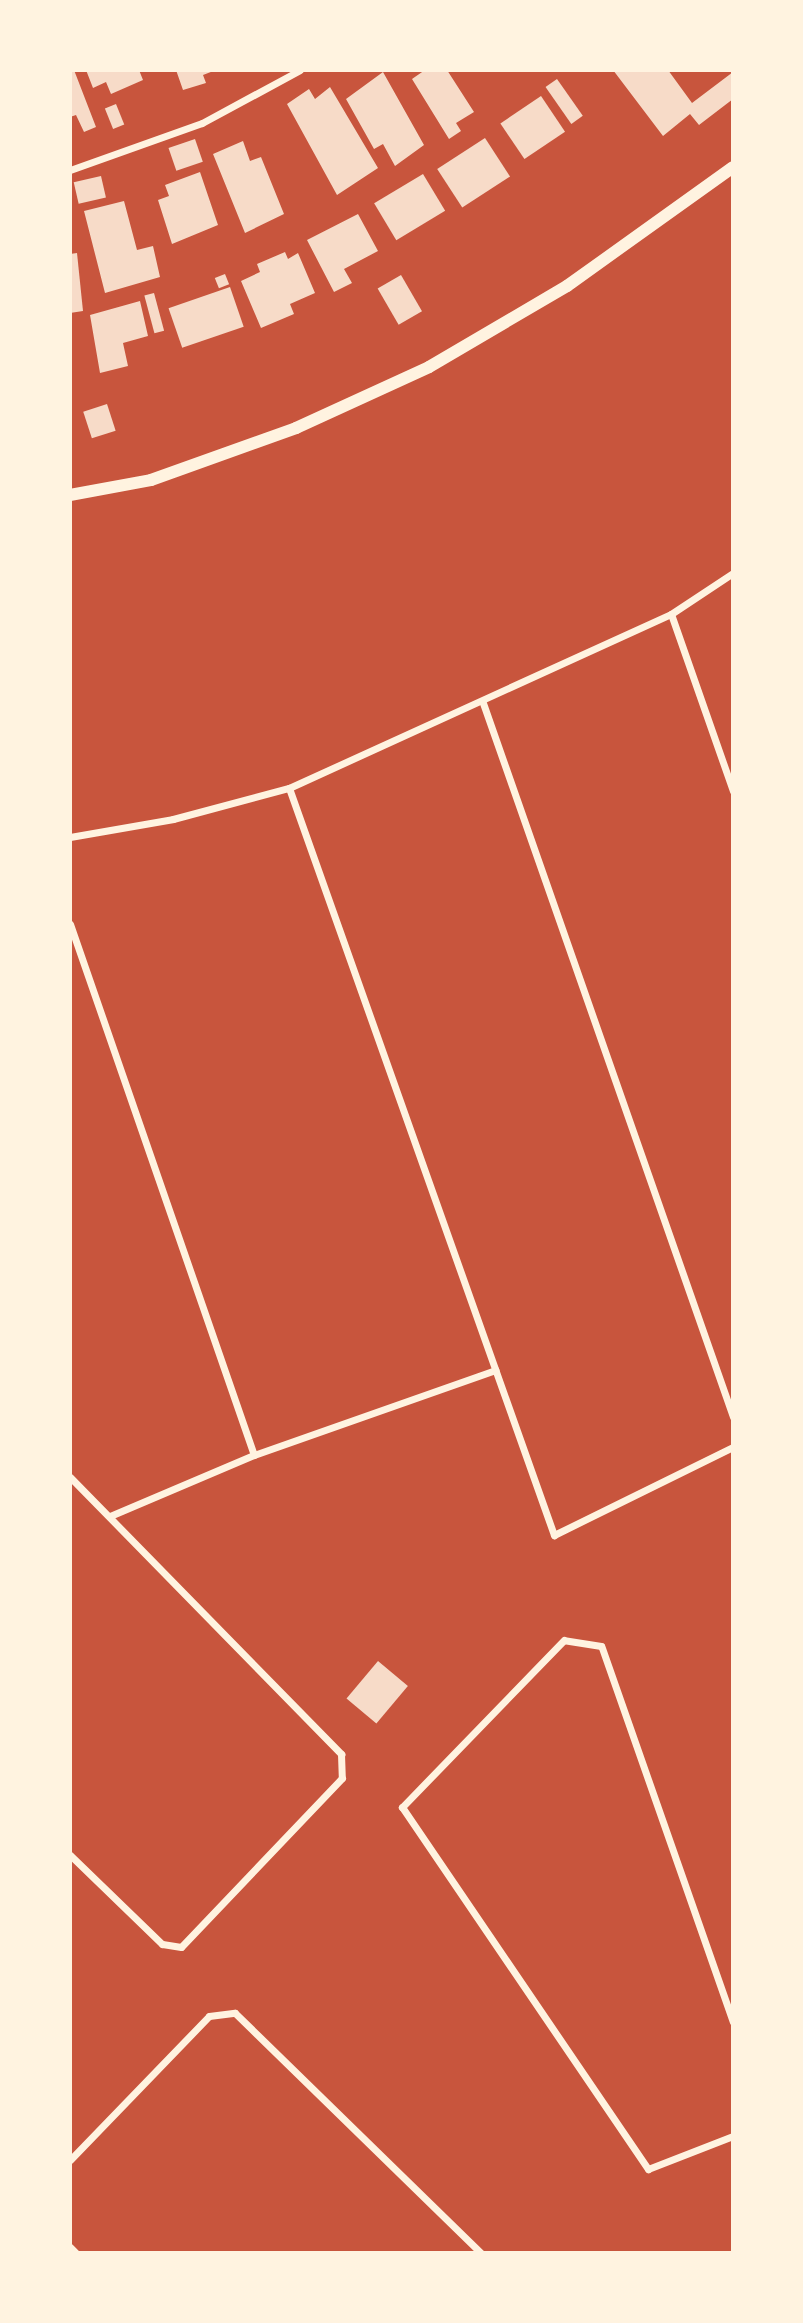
<!DOCTYPE html>
<html>
<head>
<meta charset="utf-8">
<style>
	body { margin:0 }
	#map { position:relative; width:803px; height:2323px; overflow:hidden; background:#c8553d; font-family:Barlow,sans-serif }
	div>[style] { position:absolute }
	.building>* { inset:0; background:#f7dbc8; transform-origin:0 0 }
	.minor>* { height:7px; margin:-3.5px; padding:0 3.5px; transform-origin:3.5px; border-radius:3.5px; background:#fff3e0 }
	.tertiary>* { height:12px; margin:-6px; padding:0 6px; transform-origin:6px; border-radius:6px; background:#fff3e0 }
	span { translate:-50% -50%; white-space:nowrap; text-align:center; line-height:1.15; -webkit-text-stroke:5px #fff3e0; paint-order:stroke }
	.frame { position:absolute; inset:0; border:72px solid #fff3e0; pointer-events:none }
</style>
</head>
<body>
<div id="map">
	<div class="building">
		<div style="clip-path:polygon(70px 70px,74px 70px,96px 127px,84px 132px,76px 115px,70px 117px)"></div>
		<div style="clip-path:polygon(86px 70px,139px 70px,143px 80px,111px 94px,106px 82px,93px 88px)"></div>
		<div style="clip-path:polygon(176px 70px,216px 70px,203px 75px,206px 83px,183px 90px)"></div>
		<div style="clip-path:polygon(425px 70px,447px 70px,474px 112px,456px 123px,461px 131px,449px 139px,412px 79px)"></div>
		<div style="clip-path:polygon(613px 70px,668px 70px,692px 103px,733px 72px,733px 99px,699px 125px,690px 114px,663px 136px)"></div>
		<div style="clip-path:polygon(383px 72px,424px 145px,395px 166px,383px 144px,374px 149px,346px 99px)"></div>
		<div style="left:557px;top:79px;width:45px;height:14px;rotate:55deg"></div>
		<div style="clip-path:polygon(330px 87px,378px 168px,337px 195px,287px 104px,309px 89px,315px 99px)"></div>
		<div style="left:541px;top:96px;width:43px;height:49px;rotate:56deg"></div>
		<div style="left:116px;top:104px;width:22px;height:12px;rotate:68deg"></div>
		<div style="left:485px;top:138px;width:46px;height:57px;rotate:57deg"></div>
		<div style="left:195px;top:139px;width:24px;height:28px;rotate:71deg"></div>
		<div style="clip-path:polygon(243px 141px,250px 161px,261px 157px,284px 214px,245px 233px,213px 154px)"></div>
		<div style="clip-path:polygon(200px 172px,218px 225px,172px 244px,158px 200px,169px 196px,165px 185px)"></div>
		<div style="left:423px;top:174px;width:43px;height:57px;rotate:59deg"></div>
		<div style="left:101px;top:176px;width:22px;height:28px;rotate:77deg"></div>
		<div style="clip-path:polygon(124px 201px,137px 250px,153px 246px,160px 277px,105px 293px,84px 211px)"></div>
		<div style="clip-path:polygon(358px 214px,378px 251px,344px 269px,352px 283px,334px 292px,307px 240px)"></div>
		<div style="clip-path:polygon(285px 252px,288px 259px,298px 253px,315px 293px,290px 304px,294px 314px,261px 328px,241px 281px,260px 272px,257px 264px)"></div>
		<div style="clip-path:polygon(77px 253px,83px 311px,70px 313px,70px 254px)"></div>
		<div style="left:225px;top:274px;width:11px;height:11px;rotate:68deg"></div>
		<div style="left:401px;top:275px;width:42px;height:27px;rotate:60deg"></div>
		<div style="left:230px;top:287px;width:42px;height:65px;rotate:71deg"></div>
		<div style="left:154px;top:293px;width:39px;height:10px;rotate:75deg"></div>
		<div style="clip-path:polygon(140px 301px,148px 336px,123px 343px,128px 366px,100px 373px,90px 315px)"></div>
		<div style="left:107px;top:404px;width:28px;height:25px;rotate:72deg"></div>
		<div style="left:378px;top:1661px;width:39px;height:49px;rotate:40deg"></div>
	</div>
	<div class="minor">
		<div style="left:70px;top:170px;width:140px;rotate:-19.6deg"></div>
		<div style="left:202px;top:123px;width:111px;rotate:-28.4deg"></div>
		<div style="left:671px;top:614px;width:188px;rotate:70.7deg"></div>
		<div style="left:483px;top:703px;width:757px;rotate:70.7deg"></div>
		<div style="left:289px;top:788px;width:793px;rotate:70.47deg"></div>
		<div style="left:554px;top:1535px;width:199px;rotate:-26.2deg"></div>
		<div style="left:70px;top:837px;width:105px;rotate:-9.9deg"></div>
		<div style="left:173px;top:819px;width:120px;rotate:-15deg"></div>
		<div style="left:289px;top:788px;width:420px;rotate:-24.5deg"></div>
		<div style="left:671px;top:614px;width:74px;rotate:-33.5deg"></div>
		<div style="left:70px;top:924px;width:562px;rotate:70.89deg"></div>
		<div style="left:70px;top:1477px;width:388px;rotate:45.6deg"></div>
		<div style="left:341px;top:1754px;width:24px;rotate:88deg"></div>
		<div style="left:342px;top:1778px;width:233px;rotate:133.6deg"></div>
		<div style="left:181px;top:1947px;width:19px;rotate:-171deg"></div>
		<div style="left:162px;top:1944px;width:128px;rotate:-135.9deg"></div>
		<div style="left:110px;top:1516px;width:156px;rotate:-23deg"></div>
		<div style="left:254px;top:1455px;width:256px;rotate:-19.4deg"></div>
		<div style="left:733px;top:2022px;width:398px;rotate:-109.3deg"></div>
		<div style="left:601px;top:1646px;width:37px;rotate:-171deg"></div>
		<div style="left:564px;top:1640px;width:233px;rotate:134.1deg"></div>
		<div style="left:402px;top:1807px;width:438px;rotate:55.8deg"></div>
		<div style="left:648px;top:2169px;width:91px;rotate:-21.2deg"></div>
		<div style="left:70px;top:2160px;width:200px;rotate:-46deg"></div>
		<div style="left:209px;top:2016px;width:26px;rotate:-7deg"></div>
		<div style="left:235px;top:2013px;width:344px;rotate:44.3deg"></div>
		<div style="left:70px;top:2247px;width:8px;rotate:45deg"></div>
	</div>
	<div class="tertiary">
		<div style="left:70px;top:495px;width:82px;rotate:-10.5deg"></div>
		<div style="left:151px;top:480px;width:154px;rotate:-19.7deg"></div>
		<div style="left:296px;top:428px;width:146px;rotate:-24.6deg"></div>
		<div style="left:429px;top:367px;width:160px;rotate:-30.4deg"></div>
		<div style="left:567px;top:286px;width:204px;rotate:-35.6deg"></div>
	</div>
	<div class="frame"></div>
</div>
</body>
</html>
